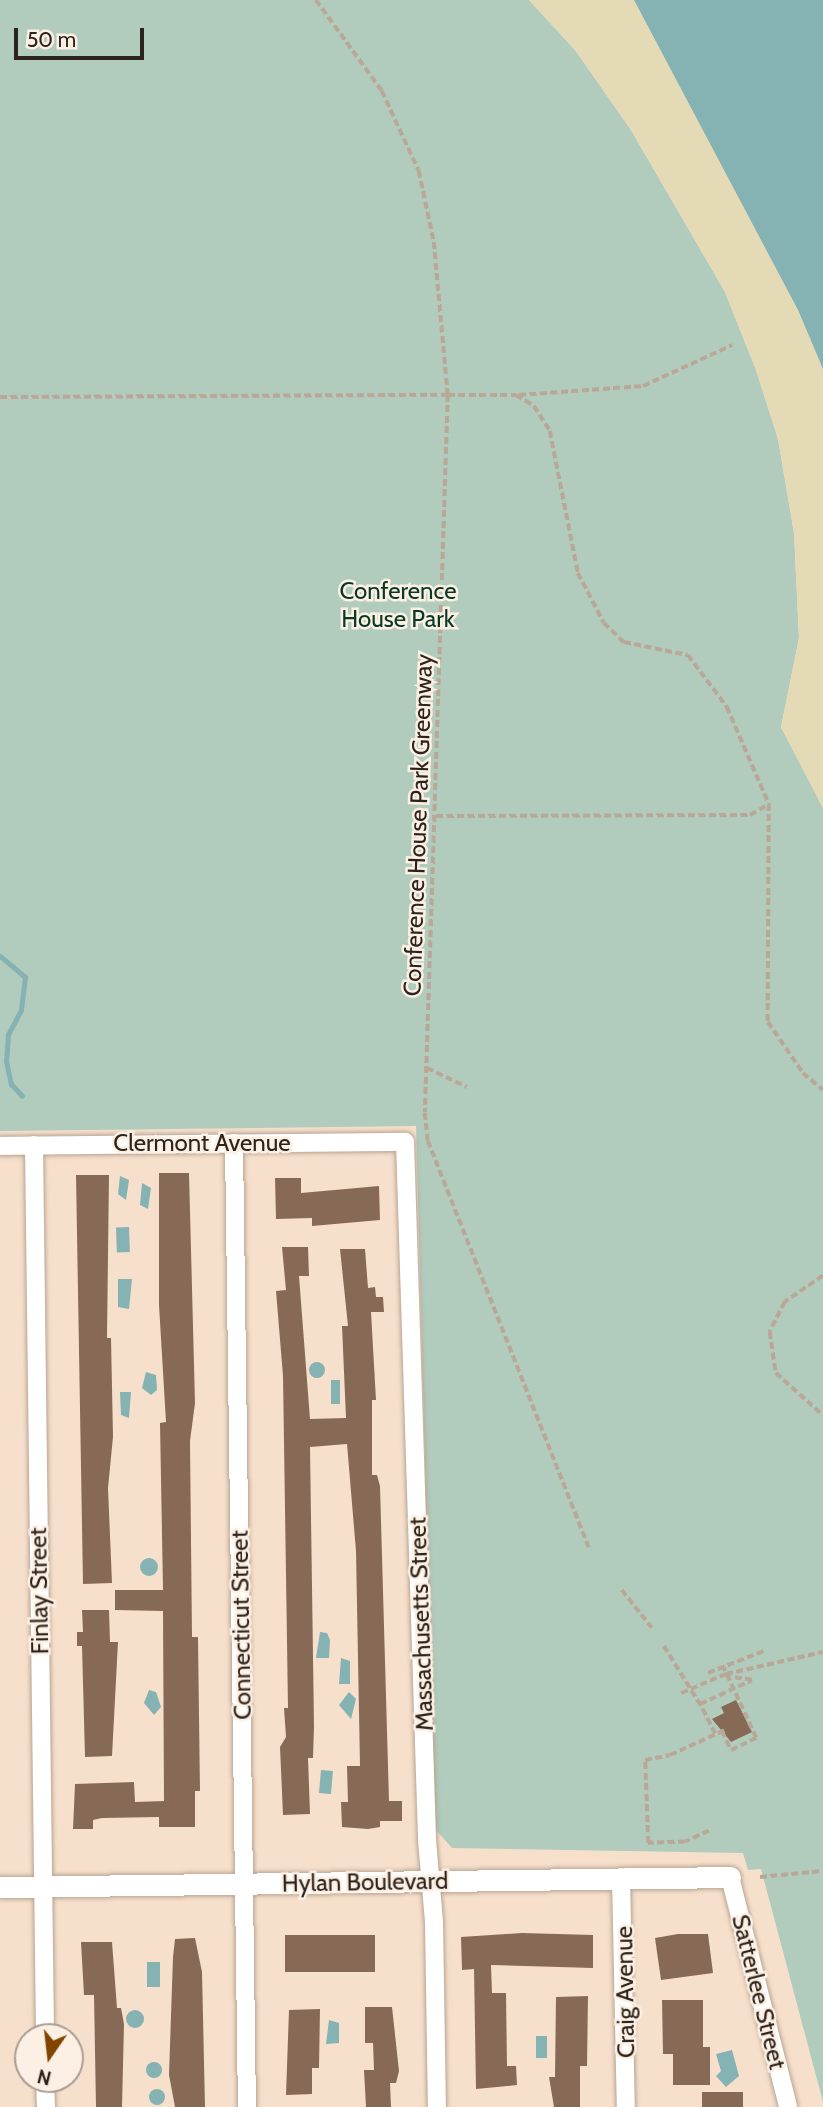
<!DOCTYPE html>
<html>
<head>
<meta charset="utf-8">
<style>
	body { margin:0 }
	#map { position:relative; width:823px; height:2107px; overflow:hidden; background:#f6e0cc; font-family:Cabin,sans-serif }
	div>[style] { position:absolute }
	.green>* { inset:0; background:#b1cbbd }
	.sand>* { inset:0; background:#e4dbb6 }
	.water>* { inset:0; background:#85b2b3; transform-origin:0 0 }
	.round { border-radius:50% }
	.stream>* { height:5px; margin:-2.5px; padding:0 2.5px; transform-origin:2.5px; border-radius:2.5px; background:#85b2b3 }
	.building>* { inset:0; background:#866a55; transform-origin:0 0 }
	.path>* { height:3.5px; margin-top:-1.75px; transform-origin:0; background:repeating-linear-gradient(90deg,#b9a797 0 7px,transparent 0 10.5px) }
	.roads { filter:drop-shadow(0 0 2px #b9a492) drop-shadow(0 0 2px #b9a492) }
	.minor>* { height:18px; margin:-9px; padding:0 9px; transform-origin:9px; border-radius:9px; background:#fff }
	.tertiary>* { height:21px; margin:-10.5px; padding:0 10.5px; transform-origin:10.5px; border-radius:10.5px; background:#fff }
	span { translate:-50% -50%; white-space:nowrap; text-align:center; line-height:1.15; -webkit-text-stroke:5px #fcefe3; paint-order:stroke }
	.park-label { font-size:24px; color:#073926 }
	.street-label { font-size:24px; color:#2c231c }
	.north { position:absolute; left:14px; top:2023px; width:70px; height:70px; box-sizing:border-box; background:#fcefe3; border:2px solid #a99d93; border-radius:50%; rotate:194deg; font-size:19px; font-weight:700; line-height:28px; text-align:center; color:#2c231c }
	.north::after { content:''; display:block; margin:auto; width:24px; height:32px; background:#814500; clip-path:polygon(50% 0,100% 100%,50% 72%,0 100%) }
	.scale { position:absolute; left:14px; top:28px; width:130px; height:32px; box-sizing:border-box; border:4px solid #2c231c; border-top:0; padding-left:9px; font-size:21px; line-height:24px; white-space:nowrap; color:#2c231c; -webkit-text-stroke:5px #fcefe3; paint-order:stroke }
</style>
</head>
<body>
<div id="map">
	<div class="green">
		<div style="clip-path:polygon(0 0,529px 0,575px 50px,631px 130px,725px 292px,756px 370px,778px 439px,794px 533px,799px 638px,781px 727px,823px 808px,823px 2102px,761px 1869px,748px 1870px,743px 1853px,452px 1848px,435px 1829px,416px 1126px,0 1131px)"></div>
	</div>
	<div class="sand">
		<div style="clip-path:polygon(529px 0,634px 0,798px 310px,823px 369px,823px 808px,781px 727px,799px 638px,794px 533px,778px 439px,756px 370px,725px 292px,631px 130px,575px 50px)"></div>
	</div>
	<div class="water">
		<div style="clip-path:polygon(634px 0,823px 0,823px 369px,798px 310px)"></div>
		<div style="clip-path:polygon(120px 1176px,129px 1180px,126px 1200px,118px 1194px)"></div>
		<div style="clip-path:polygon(142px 1183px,151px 1188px,148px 1209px,140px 1205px)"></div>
		<div style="left:129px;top:1227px;width:25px;height:13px;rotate:88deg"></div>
		<div style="clip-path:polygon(118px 1279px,132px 1279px,129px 1309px,118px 1307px)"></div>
		<div class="round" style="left:309px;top:1362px;width:16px;height:16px"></div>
		<div style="clip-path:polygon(146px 1372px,156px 1375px,157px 1390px,151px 1395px,142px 1388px)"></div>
		<div style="left:331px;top:1380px;width:9px;height:24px"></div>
		<div style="clip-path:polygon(120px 1392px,131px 1392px,129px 1418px,121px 1415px)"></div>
		<div class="round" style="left:140px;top:1558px;width:18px;height:18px"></div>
		<div style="clip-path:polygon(320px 1632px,327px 1633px,330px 1640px,329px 1658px,316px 1658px)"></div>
		<div style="clip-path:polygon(341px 1658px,350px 1661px,350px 1684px,339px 1684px)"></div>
		<div style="clip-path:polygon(149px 1690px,156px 1692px,161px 1707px,154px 1715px,144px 1703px)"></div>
		<div style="clip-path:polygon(349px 1692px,356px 1699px,351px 1719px,339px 1705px)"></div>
		<div style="left:321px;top:1770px;width:12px;height:23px;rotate:5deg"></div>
		<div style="left:147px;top:1962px;width:13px;height:25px"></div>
		<div class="round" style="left:126px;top:2010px;width:18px;height:18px"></div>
		<div style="clip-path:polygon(329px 2020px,339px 2023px,339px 2043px,326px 2044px)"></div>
		<div style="left:536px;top:2036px;width:11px;height:22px"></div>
		<div style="clip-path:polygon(732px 2050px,739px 2076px,726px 2087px,716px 2076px,721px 2071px,716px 2054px)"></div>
		<div class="round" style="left:146px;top:2062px;width:16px;height:16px"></div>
		<div class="round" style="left:149px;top:2089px;width:16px;height:16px"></div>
	</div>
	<div class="stream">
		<div style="left:0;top:956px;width:33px;rotate:40deg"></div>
		<div style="left:25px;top:977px;width:33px;rotate:97deg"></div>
		<div style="left:21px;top:1010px;width:27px;rotate:118deg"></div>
		<div style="left:8px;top:1034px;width:27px;rotate:94deg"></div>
		<div style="left:6px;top:1061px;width:24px;rotate:78deg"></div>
		<div style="left:11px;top:1084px;width:16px;rotate:47deg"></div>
	</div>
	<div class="building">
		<div style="clip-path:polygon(159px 1173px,189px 1173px,195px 1403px,190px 1441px,192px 1637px,198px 1637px,200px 1791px,195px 1791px,195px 1827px,159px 1827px,159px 1817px,102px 1818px,93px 1820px,93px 1829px,73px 1829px,75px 1784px,134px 1782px,135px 1802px,164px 1801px,163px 1611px,115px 1610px,115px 1590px,163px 1590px,160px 1423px,166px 1422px,159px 1305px)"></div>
		<div style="clip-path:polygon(76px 1175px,109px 1175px,107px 1338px,111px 1338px,113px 1437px,108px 1488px,112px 1583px,83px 1584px)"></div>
		<div style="clip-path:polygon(275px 1178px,301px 1178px,301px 1193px,379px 1186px,380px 1220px,312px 1226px,312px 1218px,276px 1219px)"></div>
		<div style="clip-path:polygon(282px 1247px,308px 1247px,309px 1276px,299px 1276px,310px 1419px,346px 1418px,342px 1326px,348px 1326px,340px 1249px,365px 1249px,368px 1288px,375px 1287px,376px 1297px,383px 1297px,384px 1312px,371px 1312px,376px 1400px,372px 1400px,372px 1475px,377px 1475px,380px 1486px,389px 1801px,402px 1801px,402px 1821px,380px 1821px,380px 1827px,368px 1829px,342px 1827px,341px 1802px,348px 1802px,347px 1766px,360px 1766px,356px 1551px,347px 1444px,310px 1447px,314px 1726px,313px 1758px,308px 1758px,310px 1814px,283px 1815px,280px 1747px,286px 1737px,284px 1708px,288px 1708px,283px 1376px,276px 1291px,286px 1290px)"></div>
		<div style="clip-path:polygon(82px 1610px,109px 1610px,110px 1642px,118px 1642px,112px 1756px,85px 1757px,82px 1646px,77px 1646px,77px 1632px,83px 1632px)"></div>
		<div style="clip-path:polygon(736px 1700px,752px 1732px,731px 1742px,712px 1719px,724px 1713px,721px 1707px)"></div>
		<div style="clip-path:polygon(522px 1933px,593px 1935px,593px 1968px,491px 1965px,492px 1993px,506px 1993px,507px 2066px,516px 2066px,517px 2085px,476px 2089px,474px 1969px,462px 1970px,461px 1937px)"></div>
		<div style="clip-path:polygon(678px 1934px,708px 1934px,713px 1973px,661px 1980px,655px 1938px)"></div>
		<div style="left:285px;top:1935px;width:90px;height:37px"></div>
		<div style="clip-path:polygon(195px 1938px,202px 1972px,205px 2107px,175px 2107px,169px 2075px,173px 1957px,175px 1939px)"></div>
		<div style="clip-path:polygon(81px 1942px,112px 1942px,117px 2008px,121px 2008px,124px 2024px,122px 2107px,96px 2107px,94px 1995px,84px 1995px)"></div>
		<div style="clip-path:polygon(588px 1996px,587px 2066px,580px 2066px,580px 2107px,554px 2107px,549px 2077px,555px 2077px,556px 1997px)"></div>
		<div style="clip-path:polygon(662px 2000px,703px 2000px,703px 2047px,710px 2047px,710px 2085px,673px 2085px,673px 2054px,663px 2054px)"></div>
		<div style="clip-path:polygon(365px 2007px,392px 2007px,399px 2071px,396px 2083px,390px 2083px,391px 2107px,366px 2107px,364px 2070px,374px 2070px,373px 2043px,365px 2043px)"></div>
		<div style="clip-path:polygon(320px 2009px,319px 2068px,312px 2068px,312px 2094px,286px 2095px,289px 2010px)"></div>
		<div style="left:702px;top:2092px;width:41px;height:15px"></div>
	</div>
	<div class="path">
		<div style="left:316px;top:0;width:112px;rotate:54deg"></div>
		<div style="left:382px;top:91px;width:88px;rotate:65.2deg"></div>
		<div style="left:419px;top:171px;width:73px;rotate:78.1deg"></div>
		<div style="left:434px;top:242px;width:154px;rotate:84.8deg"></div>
		<div style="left:448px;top:395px;width:68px"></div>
		<div style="left:516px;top:395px;width:21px;rotate:31deg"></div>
		<div style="left:534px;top:406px;width:30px;rotate:57deg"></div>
		<div style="left:550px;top:431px;width:145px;rotate:78.8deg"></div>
		<div style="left:578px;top:573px;width:56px;rotate:62.5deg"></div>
		<div style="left:604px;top:623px;width:28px;rotate:44deg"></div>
		<div style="left:624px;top:642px;width:65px;rotate:11.5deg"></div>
		<div style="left:688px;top:655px;width:65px;rotate:53.1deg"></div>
		<div style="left:727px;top:707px;width:106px;rotate:66.6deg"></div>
		<div style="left:769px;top:804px;width:218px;rotate:90.3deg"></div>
		<div style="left:768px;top:1022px;width:62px;rotate:55.5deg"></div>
		<div style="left:803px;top:1073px;width:26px;rotate:40deg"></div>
		<div style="left:519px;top:395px;width:124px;rotate:-4.2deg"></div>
		<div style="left:643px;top:386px;width:98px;rotate:-24.7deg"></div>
		<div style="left:0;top:397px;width:448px;rotate:-0.3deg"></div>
		<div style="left:448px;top:395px;width:718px;rotate:91.83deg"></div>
		<div style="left:425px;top:1113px;width:28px;rotate:84deg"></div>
		<div style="left:428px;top:1141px;width:437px;rotate:68.4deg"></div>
		<div style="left:436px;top:816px;width:314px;rotate:-0.2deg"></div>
		<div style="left:750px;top:815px;width:22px;rotate:-30deg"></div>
		<div style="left:427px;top:1068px;width:44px;rotate:25.4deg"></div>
		<div style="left:823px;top:1276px;width:46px;rotate:145.6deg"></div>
		<div style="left:785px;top:1302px;width:34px;rotate:117deg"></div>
		<div style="left:770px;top:1332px;width:41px;rotate:81.7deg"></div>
		<div style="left:776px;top:1373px;width:63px;rotate:41.8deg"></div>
		<div style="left:622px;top:1590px;width:48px;rotate:51.7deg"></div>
		<div style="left:664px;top:1646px;width:68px;rotate:58.2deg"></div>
		<div style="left:708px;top:1673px;width:62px;rotate:-21.6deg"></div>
		<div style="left:681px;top:1693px;width:49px;rotate:-22.9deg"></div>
		<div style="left:726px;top:1674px;width:99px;rotate:-12.8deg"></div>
		<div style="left:722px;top:1731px;width:21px;rotate:65deg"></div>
		<div style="left:731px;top:1750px;width:28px;rotate:-26deg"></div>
		<div style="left:756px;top:1738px;width:78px;rotate:-114.9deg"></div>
		<div style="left:715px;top:1734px;width:34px;rotate:-117deg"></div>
		<div style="left:700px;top:1704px;width:57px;rotate:-24.8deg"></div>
		<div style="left:752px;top:1680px;width:24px;rotate:-173deg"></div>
		<div style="left:709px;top:1831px;width:26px;rotate:155deg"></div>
		<div style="left:685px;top:1842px;width:37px;rotate:178deg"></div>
		<div style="left:648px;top:1843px;width:83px;rotate:-92.1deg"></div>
		<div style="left:645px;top:1760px;width:25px;rotate:-11deg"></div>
		<div style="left:670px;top:1755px;width:60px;rotate:-24.4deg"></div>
		<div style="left:760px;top:1877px;width:63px;rotate:-5.4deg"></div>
	</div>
	<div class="roads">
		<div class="minor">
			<div style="left:234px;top:1143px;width:964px;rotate:89.23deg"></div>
			<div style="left:34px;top:1145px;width:892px;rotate:89.29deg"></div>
			<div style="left:0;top:1146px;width:405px;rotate:-0.6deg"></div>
			<div style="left:405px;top:1142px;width:698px;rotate:88.19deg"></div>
			<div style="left:427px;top:1840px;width:82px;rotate:85.1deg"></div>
			<div style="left:434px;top:1922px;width:185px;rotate:89.1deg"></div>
			<div style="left:621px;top:1877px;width:230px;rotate:88.8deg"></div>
			<div style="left:730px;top:1877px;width:237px;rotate:75.8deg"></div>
			<div style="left:45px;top:2079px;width:28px;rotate:88deg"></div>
		</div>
		<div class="tertiary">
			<div style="left:0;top:1887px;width:730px;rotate:-0.78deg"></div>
		</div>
	</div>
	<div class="park-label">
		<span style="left:398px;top:605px">Conference<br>House Park</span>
	</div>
	<div class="street-label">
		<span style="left:418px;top:825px;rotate:-88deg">Conference House Park Greenway</span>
		<span style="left:202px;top:1143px">Clermont Avenue</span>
		<span style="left:39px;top:1591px;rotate:-91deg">Finlay Street</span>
		<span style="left:421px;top:1624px;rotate:-92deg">Massachusetts Street</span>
		<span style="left:241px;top:1625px;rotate:-91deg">Connecticut Street</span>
		<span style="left:365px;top:1882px;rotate:-1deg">Hylan Boulevard</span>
		<span style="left:625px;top:1992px;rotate:-91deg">Craig Avenue</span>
		<span style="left:759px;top:1992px;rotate:76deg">Satterlee Street</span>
	</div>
	<div class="north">N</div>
	<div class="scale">50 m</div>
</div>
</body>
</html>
